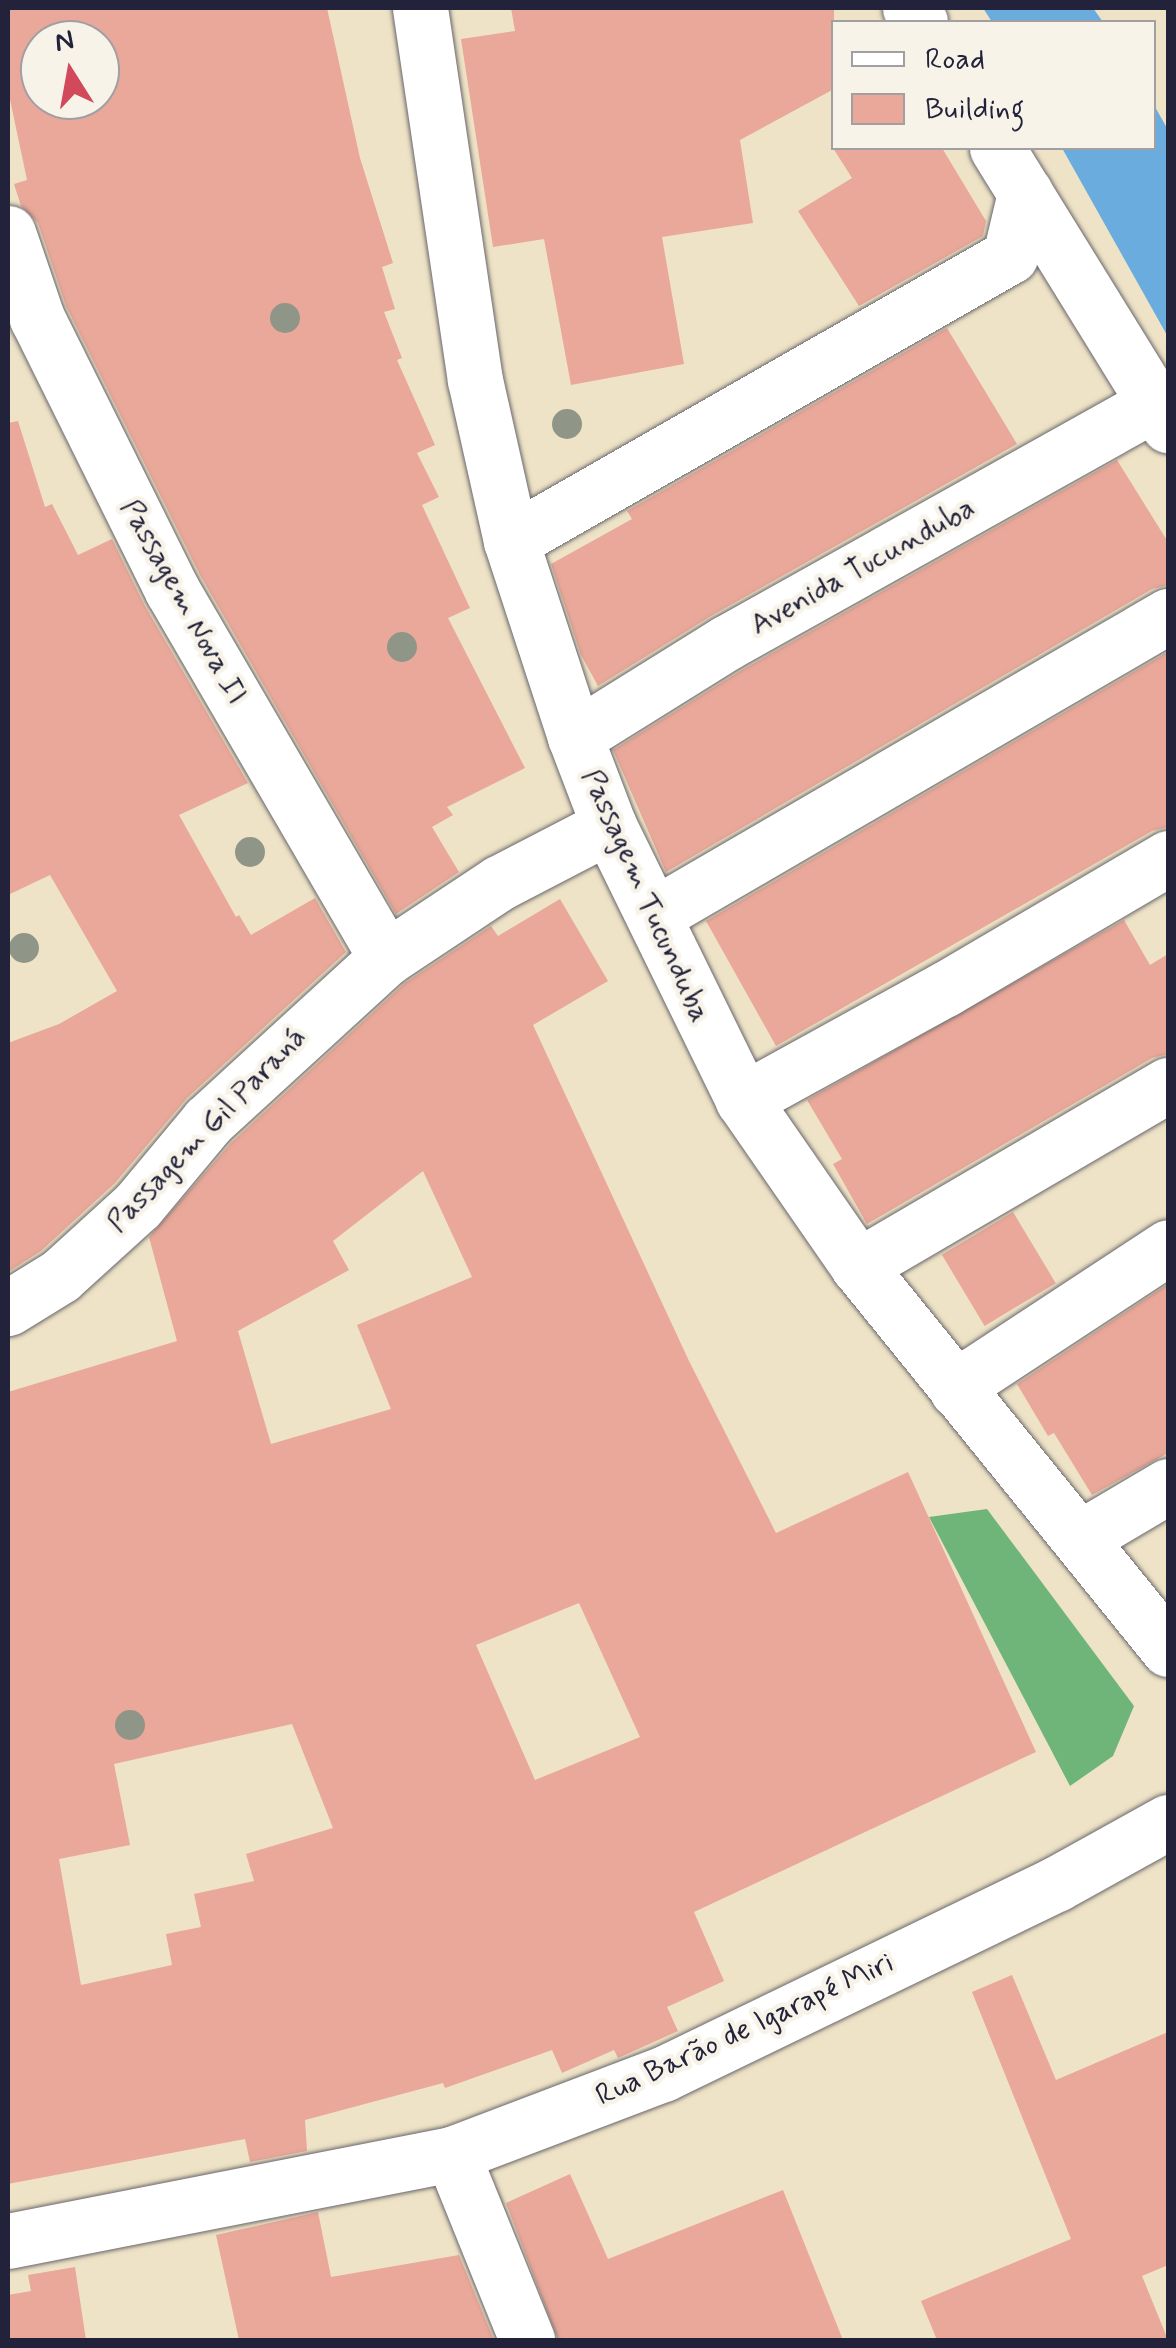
<!DOCTYPE html>
<html>
<head>
<meta charset="utf-8">
<style>
	body { margin:0 }
	#map { position:relative; width:1176px; height:2348px; overflow:hidden; background:#eee3c6; font-family:Mynerve,sans-serif }
	div>[style] { position:absolute }
	.forest>* { inset:0; background:#6fb478 }
	.water>* { inset:0; background:#6bacdf }
	.building>* { inset:0; background:#e9a899; transform-origin:0 0 }
	.roads { filter:drop-shadow(0 0 2px #69666c) drop-shadow(0 0 2px #69666c) }
	.street>* { height:55px; margin:-27.5px; padding:0 27.5px; transform-origin:27.5px; border-radius:27.5px; background:#fff }
	.secondary>* { height:55px; margin:-27.5px; padding:0 27.5px; transform-origin:27.5px; border-radius:27.5px; background:#fff }
	.trees>* { width:30px; height:30px; margin:-15px; border-radius:50%; background:#8f9687 }
	span { translate:-50% -50%; white-space:nowrap; text-align:center; line-height:1.15; -webkit-text-stroke:9px #f7f3e8; paint-order:stroke }
	.street-label { font-size:30px; color:#22223b }
	.frame { position:absolute; inset:0; border:10px solid #22223b; pointer-events:none }
	.legend { position:absolute; left:831px; top:20px; width:325px; height:130px; box-sizing:border-box; background:#f7f3e8; border:2px solid #a29fa3; margin:0; padding:12px 18px; list-style:none; font-size:30px; color:#22223b }
	.legend li { display:flex; align-items:center; gap:20px; height:50px }
	.legend b { width:50px; border:2px solid #a29fa3 }
	.north { position:absolute; left:20px; top:20px; width:100px; height:100px; box-sizing:border-box; background:#f7f3e8; border:2px solid #a29fa3; border-radius:50%; rotate:349deg; font-size:28px; font-weight:700; line-height:40px; text-align:center; color:#22223b }
	.north::after { content:''; display:block; margin:auto; width:35px; height:45px; background:#d1495b; clip-path:polygon(50% 0,100% 100%,50% 72%,0 100%) }
</style>
</head>
<body>
<div id="map">
	<div class="forest">
		<div style="clip-path:polygon(987px 1509px,1134px 1706px,1113px 1756px,1070px 1786px,929px 1517px)"></div>
	</div>
	<div class="water">
		<div style="clip-path:polygon(983px 8px,1093px 8px,1103px 22px,992px 22px)"></div>
		<div style="clip-path:polygon(1154px 105px,1168px 130px,1168px 337px,1062px 148px,1154px 148px)"></div>
	</div>
	<div class="building">
		<div style="clip-path:polygon(evenodd,8px 8px,327px 8px,360px 158px,393px 263px,382px 267px,395px 309px,384px 312px,402px 358px,397px 360px,435px 445px,417px 453px,439px 497px,422px 505px,470px 608px,448px 618px,525px 768px,447px 807px,453px 815px,432px 827px,459px 872px,396px 914px,200px 575px,66px 306px,38px 223px,21px 206px,14px 184px,27px 180px,8px 90px,8px 8px,40px 40px,100px 40px,100px 100px,40px 100px,40px 40px)"></div>
		<div style="clip-path:polygon(511px 8px,834px 8px,834px 89px,740px 140px,753px 223px,662px 237px,684px 364px,571px 385px,544px 239px,493px 247px,461px 39px,515px 31px)"></div>
		<div style="clip-path:polygon(833px 148px,942px 148px,986px 221px,983px 236px,859px 306px,798px 211px,852px 178px)"></div>
		<div style="clip-path:polygon(947px 328px,1017px 444px,711px 616px,598px 686px,581px 655px,551px 564px,632px 519px,627px 511px)"></div>
		<div style="clip-path:polygon(18px 421px,45px 507px,52px 504px,78px 555px,112px 539px,145px 606px,248px 783px,179px 815px,236px 917px,239px 915px,251px 935px,315px 898px,346px 952px,187px 1098px,115px 1183px,41px 1251px,8px 1272px,8px 1043px,59px 1024px,117px 991px,50px 875px,8px 895px,8px 423px)"></div>
		<div style="clip-path:polygon(1117px 460px,1168px 542px,1168px 585px,1152px 589px,666px 872px,613px 750px,742px 670px)"></div>
		<div style="clip-path:polygon(1168px 652px,1168px 827px,1152px 831px,776px 1046px,706px 921px)"></div>
		<div style="clip-path:polygon(evenodd,560px 899px,608px 981px,533px 1025px,689px 1361px,776px 1533px,908px 1472px,1036px 1752px,694px 1912px,724px 1981px,667px 2007px,678px 2031px,627px 2054px,618px 2058px,614px 2050px,562px 2073px,552px 2050px,445px 2088px,443px 2083px,305px 2120px,307px 2151px,250px 2162px,245px 2139px,8px 2184px,8px 1392px,177px 1341px,149px 1237px,231px 1143px,405px 983px,491px 926px,498px 936px,560px 899px,423px 1171px,472px 1277px,357px 1325px,391px 1409px,271px 1444px,238px 1331px,349px 1270px,333px 1241px,423px 1171px,560px 899px,579px 1603px,640px 1737px,535px 1780px,476px 1645px,579px 1603px,560px 899px,292px 1724px,333px 1828px,246px 1854px,254px 1881px,194px 1894px,201px 1927px,166px 1934px,172px 1965px,81px 1985px,59px 1859px,130px 1845px,114px 1764px,292px 1724px)"></div>
		<div style="clip-path:polygon(1124px 920px,1150px 965px,1168px 954px,1168px 1054px,1152px 1058px,867px 1224px,833px 1164px,842px 1159px,807px 1100px)"></div>
		<div style="left:1013px;top:1212px;width:83px;height:83px;rotate:59deg"></div>
		<div style="clip-path:polygon(1168px 1284px,1168px 1453px,1092px 1495px,1054px 1433px,1048px 1436px,1017px 1384px)"></div>
		<div style="clip-path:polygon(1012px 1975px,1056px 2080px,1168px 2032px,1168px 2265px,1142px 2276px,1168px 2340px,937px 2340px,921px 2301px,1071px 2239px,972px 1992px)"></div>
		<div style="clip-path:polygon(570px 2174px,608px 2259px,783px 2190px,843px 2340px,558px 2340px,506px 2203px)"></div>
		<div style="clip-path:polygon(318px 2212px,331px 2277px,459px 2255px,494px 2340px,239px 2340px,216px 2235px)"></div>
		<div style="clip-path:polygon(75px 2267px,86px 2340px,8px 2340px,8px 2295px,31px 2291px,28px 2275px)"></div>
	</div>
	<div class="roads">
		<div class="street">
			<div style="left:910px;top:8px;width:17px;rotate:54deg"></div>
			<div style="left:997px;top:148px;width:326px;rotate:58.3deg"></div>
			<div style="left:8px;top:233px;width:90px;rotate:71.2deg"></div>
			<div style="left:37px;top:318px;width:304px;rotate:63.6deg"></div>
			<div style="left:172px;top:590px;width:426px;rotate:59.8deg"></div>
			<div style="left:511px;top:541px;width:575px;rotate:-29.73deg"></div>
			<div style="left:1010px;top:256px;width:65px;rotate:-76.6deg"></div>
			<div style="left:575px;top:737px;width:178px;rotate:-31.9deg"></div>
			<div style="left:726px;top:643px;width:492px;rotate:-29.2deg"></div>
			<div style="left:654px;top:915px;width:595px;rotate:-30.19deg"></div>
			<div style="left:743px;top:1100px;width:230px;rotate:-28.8deg"></div>
			<div style="left:945px;top:989px;width:259px;rotate:-30.4deg"></div>
			<div style="left:858px;top:1266px;width:359px;rotate:-30.3deg"></div>
			<div style="left:8px;top:1308px;width:61px;rotate:-31.6deg"></div>
			<div style="left:60px;top:1276px;width:105px;rotate:-42.3deg"></div>
			<div style="left:138px;top:1205px;width:109px;rotate:-50.2deg"></div>
			<div style="left:208px;top:1121px;width:241px;rotate:-42.5deg"></div>
			<div style="left:386px;top:958px;width:136px;rotate:-33.6deg"></div>
			<div style="left:499px;top:883px;width:124px;rotate:-27.4deg"></div>
			<div style="left:957px;top:1390px;width:24px;rotate:-42deg"></div>
			<div style="left:975px;top:1374px;width:231px;rotate:-33.3deg"></div>
			<div style="left:1080px;top:1538px;width:102px;rotate:-30.6deg"></div>
			<div style="left:452px;top:2154px;width:201px;rotate:68deg"></div>
		</div>
		<div class="secondary">
			<div style="left:420px;top:8px;width:376px;rotate:81.6deg"></div>
			<div style="left:475px;top:380px;width:165px;rotate:77.4deg"></div>
			<div style="left:511px;top:541px;width:206px;rotate:71.9deg"></div>
			<div style="left:575px;top:737px;width:95px;rotate:69.1deg"></div>
			<div style="left:609px;top:826px;width:305px;rotate:63.9deg"></div>
			<div style="left:743px;top:1100px;width:202px;rotate:55.3deg"></div>
			<div style="left:858px;top:1266px;width:493px;rotate:51deg"></div>
			<div style="left:8px;top:2241px;width:452px;rotate:-11.1deg"></div>
			<div style="left:452px;top:2154px;width:226px;rotate:-20.8deg"></div>
			<div style="left:663px;top:2074px;width:437px;rotate:-25.8deg"></div>
			<div style="left:1056px;top:1884px;width:128px;rotate:-29deg"></div>
		</div>
	</div>
	<div class="trees">
		<div style="left:285px;top:318px"></div>
		<div style="left:567px;top:424px"></div>
		<div style="left:402px;top:647px"></div>
		<div style="left:250px;top:852px"></div>
		<div style="left:24px;top:948px"></div>
		<div style="left:130px;top:1725px"></div>
	</div>
	<div class="street-label">
		<span style="left:863px;top:567px;rotate:-29deg">Avenida Tucunduba</span>
		<span style="left:183px;top:602px;rotate:61deg">Passagem Nova II</span>
		<span style="left:645px;top:896px;rotate:66deg">Passagem Tucunduba</span>
		<span style="left:207px;top:1130px;rotate:-46deg">Passagem Gil Paraná</span>
		<span style="left:745px;top:2030px;rotate:-25deg">Rua Barão de Igarapé Miri</span>
	</div>
	<div class="frame"></div>
	<ul class="legend">
	<li><b style="height:12px;background:#fff"></b>Road</li>
	<li><b style="height:28px;background:#e9a899"></b>Building</li>
	</ul>
	<div class="north">N</div>
</div>
</body>
</html>
